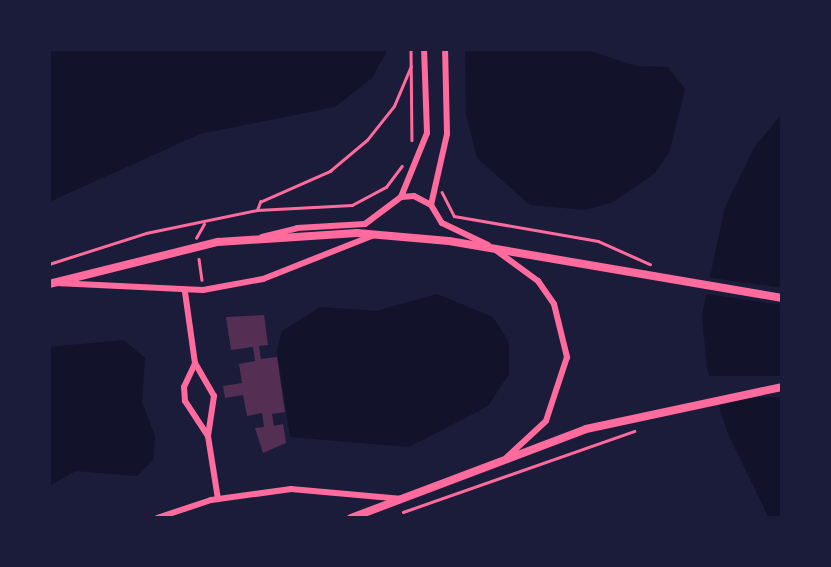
<!DOCTYPE html>
<html>
<head>
<meta charset="utf-8">
<style>
	body { margin:0 }
	#map { position:relative; width:831px; height:567px; overflow:hidden; background:#1b1b3a; font-family:Raleway,sans-serif }
	div>[style] { position:absolute }
	.water>* { inset:0; background:#12122b }
	.pier>* { inset:0; background:#1b1b3a; transform-origin:0 0 }
	.building>* { inset:0; background:#542f53 }
	.path>* { height:2.5px; margin:-1.25px; padding:0 1.25px; transform-origin:1.25px; border-radius:1.25px; background:#ff6b9d }
	.minor>* { height:6px; margin:-3px; padding:0 3px; transform-origin:3px; border-radius:3px; background:#ff6b9d }
	.tertiary>* { height:8px; margin:-4px; padding:0 4px; transform-origin:4px; border-radius:4px; background:#ff6b9d }
	span { translate:-50% -50%; white-space:nowrap; text-align:center; line-height:1.15; -webkit-text-stroke:5px #1b1b3a; paint-order:stroke }
	.frame { position:absolute; inset:0; border:51px solid #1b1b3a; pointer-events:none }
</style>
</head>
<body>
<div id="map">
	<div class="water">
		<div style="clip-path:polygon(49px 49px,388px 49px,372px 78px,335px 107px,200px 134px,49px 202px)"></div>
		<div style="clip-path:polygon(465px 49px,584px 49px,636px 66px,668px 67px,685px 89px,669px 153px,655px 173px,613px 202px,586px 210px,530px 205px,477px 158px,466px 115px)"></div>
		<div style="clip-path:polygon(782px 114px,782px 518px,769px 518px,728px 434px,707px 368px,702px 315px,725px 207px,754px 148px)"></div>
		<div style="clip-path:polygon(437px 294px,493px 317px,509px 342px,509px 374px,488px 406px,409px 447px,290px 437px,277px 351px,282px 331px,320px 307px,376px 311px)"></div>
		<div style="clip-path:polygon(124px 340px,145px 358px,142px 402px,155px 436px,153px 460px,137px 476px,76px 471px,49px 486px,49px 347px)"></div>
	</div>
	<div class="pier">
		<div style="left:706px;top:277px;width:77px;height:17px;rotate:8deg"></div>
		<div style="left:782px;top:376px;width:21px;height:73px;rotate:90deg"></div>
	</div>
	<div class="building">
		<div style="clip-path:polygon(264px 315px,268px 345px,259px 346px,261px 359px,277px 357px,285px 412px,272px 414px,274px 426px,283px 424px,286px 443px,263px 453px,255px 428px,264px 427px,262px 413px,247px 416px,243px 395px,225px 398px,223px 386px,242px 383px,239px 364px,255px 361px,253px 347px,231px 350px,226px 317px)"></div>
	</div>
	<div class="path">
		<div style="left:411px;top:49px;width:91px;rotate:89.4deg"></div>
		<div style="left:442px;top:192px;width:27px;rotate:63deg"></div>
		<div style="left:454px;top:216px;width:146px;rotate:9.8deg"></div>
		<div style="left:598px;top:241px;width:57px;rotate:23.9deg"></div>
		<div style="left:257px;top:210px;width:9px;rotate:-69deg"></div>
		<div style="left:260px;top:202px;width:77px;rotate:-23.9deg"></div>
		<div style="left:330px;top:171px;width:48px;rotate:-40deg"></div>
		<div style="left:367px;top:140px;width:43px;rotate:-51.5deg"></div>
		<div style="left:394px;top:106px;width:43px;rotate:-67deg"></div>
		<div style="left:196px;top:238px;width:16px;rotate:-60deg"></div>
		<div style="left:199px;top:259px;width:21px;rotate:82deg"></div>
		<div style="left:49px;top:264px;width:102px;rotate:-17.7deg"></div>
		<div style="left:146px;top:233px;width:113px;rotate:-11.7deg"></div>
		<div style="left:257px;top:210px;width:95px;rotate:-3deg"></div>
		<div style="left:352px;top:205px;width:38px;rotate:-28deg"></div>
		<div style="left:386px;top:187px;width:26px;rotate:-53deg"></div>
		<div style="left:403px;top:512px;width:245px;rotate:-19.3deg"></div>
	</div>
	<div class="minor">
		<div style="left:401px;top:197px;width:69px;rotate:-67.9deg"></div>
		<div style="left:427px;top:133px;width:84px;rotate:-92deg"></div>
		<div style="left:431px;top:205px;width:73px;rotate:-77.3deg"></div>
		<div style="left:447px;top:134px;width:85px;rotate:-91.3deg"></div>
		<div style="left:262px;top:237px;width:36px;rotate:-14deg"></div>
		<div style="left:297px;top:228px;width:68px;rotate:-3.4deg"></div>
		<div style="left:365px;top:224px;width:45px;rotate:-36.9deg"></div>
		<div style="left:401px;top:197px;width:13px;rotate:-4deg"></div>
		<div style="left:414px;top:196px;width:19px;rotate:28deg"></div>
		<div style="left:431px;top:205px;width:21px;rotate:59deg"></div>
		<div style="left:442px;top:223px;width:51px;rotate:25.6deg"></div>
		<div style="left:497px;top:251px;width:51px;rotate:36.2deg"></div>
		<div style="left:538px;top:281px;width:28px;rotate:55deg"></div>
		<div style="left:554px;top:304px;width:55px;rotate:76.2deg"></div>
		<div style="left:567px;top:357px;width:67px;rotate:108.2deg"></div>
		<div style="left:546px;top:421px;width:53px;rotate:137.3deg"></div>
		<div style="left:56px;top:283px;width:147px;rotate:2.7deg"></div>
		<div style="left:203px;top:290px;width:61px;rotate:-10.4deg"></div>
		<div style="left:263px;top:279px;width:119px;rotate:-21.6deg"></div>
		<div style="left:185px;top:292px;width:72px;rotate:82deg"></div>
		<div style="left:208px;top:436px;width:42px;rotate:-123.3deg"></div>
		<div style="left:185px;top:401px;width:14px;rotate:-94deg"></div>
		<div style="left:184px;top:387px;width:26px;rotate:-65deg"></div>
		<div style="left:195px;top:363px;width:38px;rotate:60deg"></div>
		<div style="left:214px;top:396px;width:40px;rotate:98.5deg"></div>
		<div style="left:208px;top:436px;width:64px;rotate:81deg"></div>
		<div style="left:157px;top:518px;width:57px;rotate:-18.4deg"></div>
		<div style="left:211px;top:500px;width:81px;rotate:-7.8deg"></div>
		<div style="left:291px;top:489px;width:112px;rotate:5.1deg"></div>
	</div>
	<div class="tertiary">
		<div style="left:49px;top:284px;width:174px;rotate:-14deg"></div>
		<div style="left:218px;top:242px;width:139px;rotate:-3.7deg"></div>
		<div style="left:357px;top:233px;width:92px;rotate:5deg"></div>
		<div style="left:449px;top:241px;width:338px;rotate:9.7deg"></div>
		<div style="left:351px;top:518px;width:251px;rotate:-20.7deg"></div>
		<div style="left:586px;top:429px;width:200px;rotate:-12.1deg"></div>
	</div>
	<div class="frame"></div>
</div>
</body>
</html>
